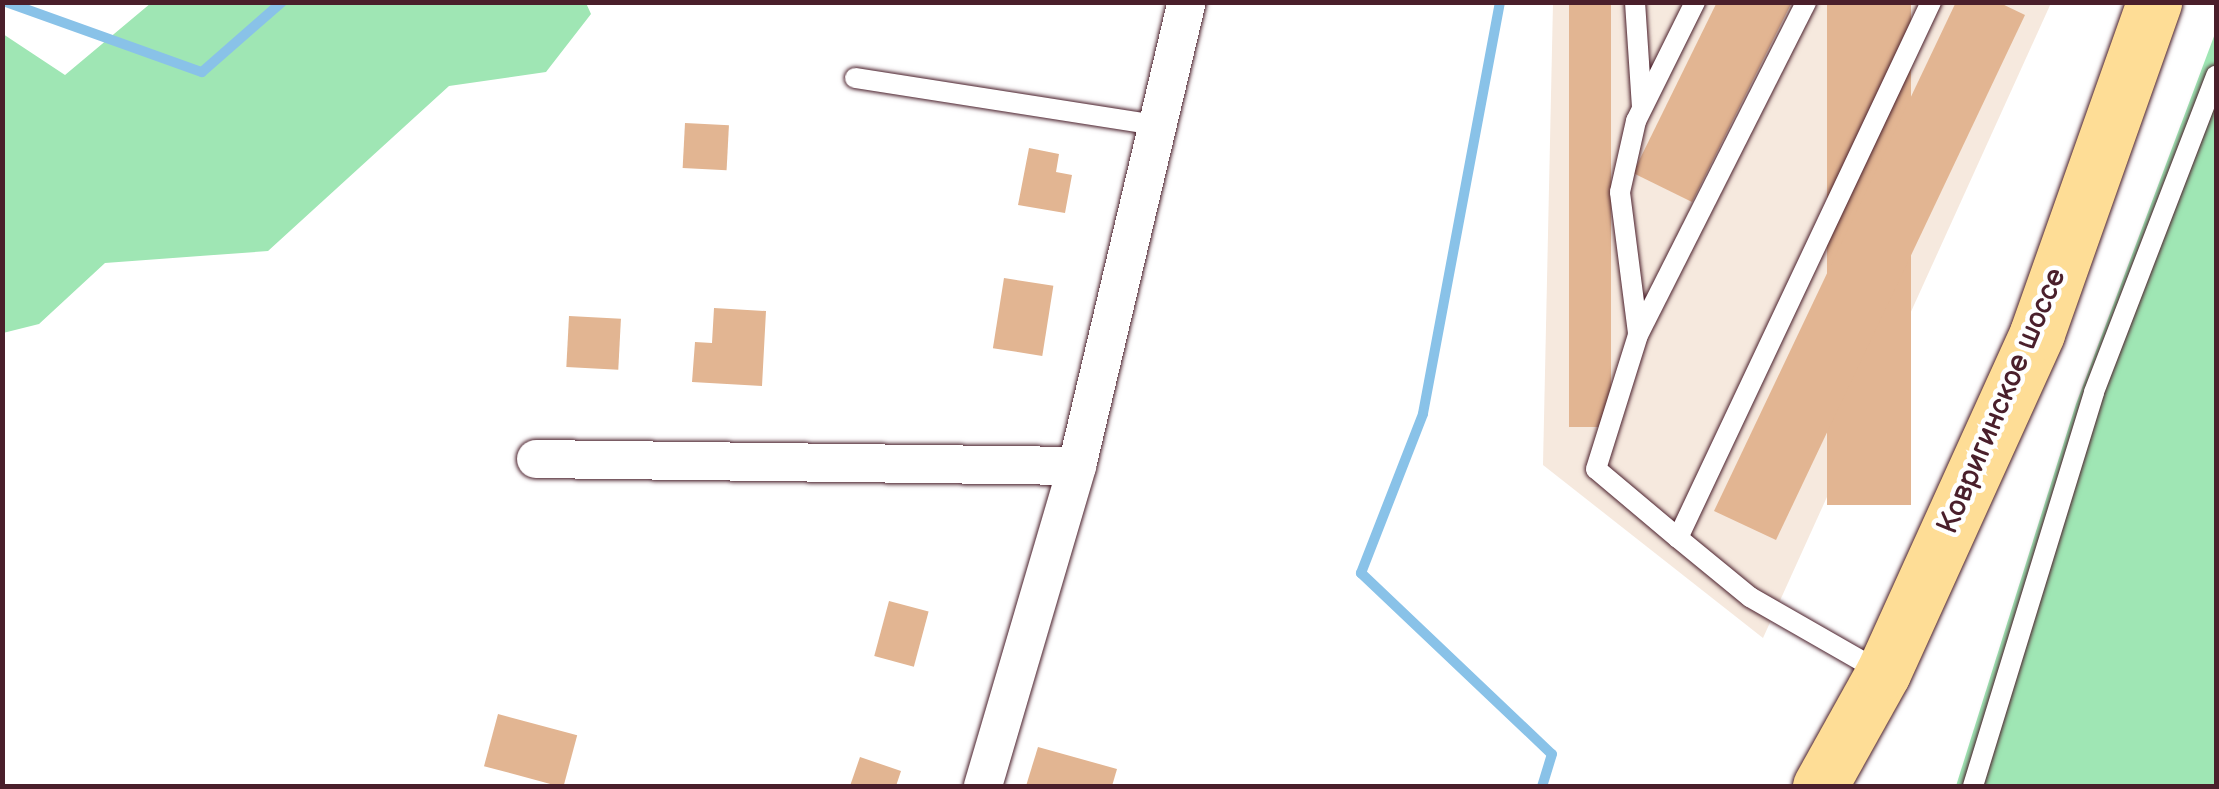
<!DOCTYPE html>
<html>
<head>
<meta charset="utf-8">
<style>
	body { margin:0 }
	#map { position:relative; width:2219px; height:789px; overflow:hidden; background:#fff; font-family:"Balsamiq Sans",sans-serif }
	div>[style] { position:absolute }
	.built>* { inset:0; background:#f6e9de }
	.green>* { inset:0; background:#9fe6b4 }
	.stream>* { height:10px; margin:-5px; padding:0 5px; transform-origin:5px; border-radius:5px; background:#89c2e8 }
	.building>* { inset:0; background:#e2b592; transform-origin:0 0 }
	.roads { filter:drop-shadow(0 0 2px #4a1f2b) drop-shadow(0 0 2px #4a1f2b) }
	.service>* { height:20px; margin:-10px; padding:0 10px; transform-origin:10px; border-radius:10px; background:#fff }
	.minor>* { height:38px; margin:-19px; padding:0 19px; transform-origin:19px; border-radius:19px; background:#fff }
	.primary>* { height:55px; margin:-27.5px; padding:0 27.5px; transform-origin:27.5px; border-radius:27.5px; background:#fedd96 }
	span { translate:-50% -50%; white-space:nowrap; text-align:center; line-height:1.15; -webkit-text-stroke:9px #fff; paint-order:stroke }
	.street-label { font-size:30px; color:#4a1f2b }
	.frame { position:absolute; inset:0; border:5px solid #4a1f2b; pointer-events:none }
</style>
</head>
<body>
<div id="map">
	<div class="built">
		<div style="clip-path:polygon(1553px 3px,2051px 3px,1763px 638px,1543px 465px)"></div>
	</div>
	<div class="green">
		<div style="clip-path:polygon(586px 3px,591px 14px,546px 72px,449px 86px,268px 251px,105px 263px,39px 324px,3px 333px,3px 34px,65px 75px,151px 3px)"></div>
		<div style="clip-path:polygon(2216px 31px,2216px 786px,1956px 786px,2076px 404px)"></div>
	</div>
	<div class="stream">
		<div style="left:6px;top:2px;width:208px;rotate:19.7deg"></div>
		<div style="left:202px;top:72px;width:106px;rotate:-41.2deg"></div>
		<div style="left:1500px;top:2px;width:419px;rotate:100.6deg"></div>
		<div style="left:1423px;top:414px;width:171px;rotate:111.3deg"></div>
		<div style="left:1361px;top:573px;width:263px;rotate:43.5deg"></div>
		<div style="left:1552px;top:754px;width:34px;rotate:107deg"></div>
	</div>
	<div class="building">
		<div style="left:1569px;top:2px;width:42px;height:425px"></div>
		<div style="clip-path:polygon(1717px 2px,1792px 2px,1692px 202px,1633px 173px)"></div>
		<div style="left:1827px;top:2px;width:84px;height:503px"></div>
		<div style="clip-path:polygon(1956px 2px,1998px 2px,2025px 15px,1776px 540px,1714px 511px)"></div>
		<div style="left:685px;top:123px;width:44px;height:45px;rotate:3deg"></div>
		<div style="clip-path:polygon(1029px 148px,1059px 154px,1056px 172px,1072px 175px,1065px 213px,1018px 205px)"></div>
		<div style="left:1004px;top:278px;width:50px;height:71px;rotate:9deg"></div>
		<div style="clip-path:polygon(714px 308px,766px 311px,762px 386px,692px 382px,695px 342px,712px 343px)"></div>
		<div style="left:569px;top:316px;width:52px;height:51px;rotate:3deg"></div>
		<div style="left:889px;top:601px;width:41px;height:57px;rotate:15deg"></div>
		<div style="left:498px;top:714px;width:82px;height:54px;rotate:15deg"></div>
		<div style="clip-path:polygon(1038px 747px,1117px 769px,1112px 786px,1026px 786px)"></div>
		<div style="clip-path:polygon(860px 757px,901px 771px,896px 786px,850px 786px)"></div>
	</div>
	<div class="roads">
		<div class="service">
			<div style="left:1635px;top:2px;width:105px;rotate:86.2deg"></div>
			<div style="left:855px;top:78px;width:305px;rotate:8.9deg"></div>
			<div style="left:1638px;top:333px;width:142px;rotate:-97.3deg"></div>
			<div style="left:1620px;top:192px;width:73px;rotate:-77.3deg"></div>
			<div style="left:1636px;top:121px;width:133px;rotate:-63.6deg"></div>
			<div style="left:1678px;top:538px;width:107px;rotate:-139.9deg"></div>
			<div style="left:1596px;top:469px;width:140px;rotate:-72.6deg"></div>
			<div style="left:1638px;top:335px;width:373px;rotate:-63.2deg"></div>
			<div style="left:1881px;top:672px;width:151px;rotate:-150.2deg"></div>
			<div style="left:1750px;top:597px;width:93px;rotate:-140.7deg"></div>
			<div style="left:1678px;top:538px;width:593px;rotate:-64.73deg"></div>
			<div style="left:1973px;top:786px;width:412px;rotate:-72.9deg"></div>
			<div style="left:2094px;top:392px;width:339px;rotate:-68.9deg"></div>
		</div>
		<div class="minor">
			<div style="left:536px;top:459px;width:541px;rotate:0.74deg"></div>
			<div style="left:983px;top:786px;width:334px;rotate:-73.6deg"></div>
			<div style="left:1077px;top:466px;width:477px;rotate:-76.7deg"></div>
		</div>
		<div class="primary">
			<div style="left:1820px;top:786px;width:129px;rotate:-60.9deg"></div>
			<div style="left:1883px;top:673px;width:373px;rotate:-65.6deg"></div>
			<div style="left:2037px;top:333px;width:351px;rotate:-70.5deg"></div>
		</div>
	</div>
	<div class="street-label">
		<span style="left:2002px;top:401px;rotate:-67deg">Ковригинское шоссе</span>
	</div>
	<div class="frame"></div>
</div>
</body>
</html>
